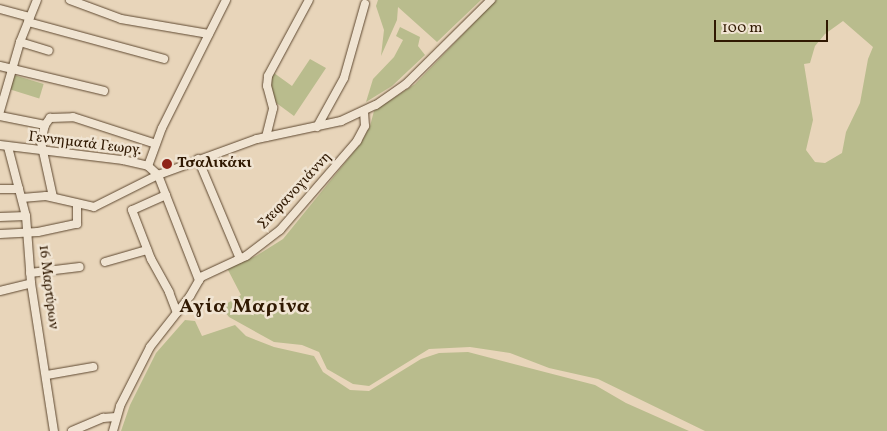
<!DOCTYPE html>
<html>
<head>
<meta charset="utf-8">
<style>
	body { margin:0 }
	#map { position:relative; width:887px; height:431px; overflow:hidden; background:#e8d5ba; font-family:Vollkorn,serif }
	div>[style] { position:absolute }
	.green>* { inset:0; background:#b9bc8d; transform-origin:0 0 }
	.roads { filter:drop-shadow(0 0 1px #5e4830) drop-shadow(0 0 1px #5e4830) }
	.minor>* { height:8px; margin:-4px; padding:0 4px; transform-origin:4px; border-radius:4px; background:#f0e4d2 }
	.dots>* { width:14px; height:14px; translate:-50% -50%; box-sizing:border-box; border:2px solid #f0e4d2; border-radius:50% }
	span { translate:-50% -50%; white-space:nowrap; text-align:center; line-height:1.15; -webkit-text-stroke:5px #f0e4d2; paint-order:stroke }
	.street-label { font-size:15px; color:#301902 }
	.poi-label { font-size:15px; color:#301902; font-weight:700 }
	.left { translate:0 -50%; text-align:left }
	.district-label { font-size:20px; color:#301902; font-weight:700; letter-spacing:1px }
	.scale { position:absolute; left:714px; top:20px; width:114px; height:22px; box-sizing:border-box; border:2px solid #301902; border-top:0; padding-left:6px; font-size:15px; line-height:18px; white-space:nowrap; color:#301902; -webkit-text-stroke:4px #f0e4d2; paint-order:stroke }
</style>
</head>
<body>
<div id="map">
	<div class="green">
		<div style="clip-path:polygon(378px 0,481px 0,437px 42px,398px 7px,397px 20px,381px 56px,384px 30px,376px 6px)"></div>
		<div style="clip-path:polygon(evenodd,496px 0,887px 0,887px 431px,705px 431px,598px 379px,549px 368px,510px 353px,470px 347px,429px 349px,369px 386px,353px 384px,327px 369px,319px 352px,302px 345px,274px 342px,229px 317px,221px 307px,241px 295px,227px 268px,256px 256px,283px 239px,361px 143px,370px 126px,374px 111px,415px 84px,496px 0,843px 21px,873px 47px,868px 59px,860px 103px,846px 132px,842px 153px,825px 163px,815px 162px,806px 150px,813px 120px,804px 64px,810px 63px,815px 46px,825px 34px,843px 21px)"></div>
		<div style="clip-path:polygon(400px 27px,420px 37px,418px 46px,425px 55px,392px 86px,366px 102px,373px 79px,394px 57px,403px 40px,396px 36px)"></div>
		<div style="clip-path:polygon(310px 59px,326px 68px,294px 116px,275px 102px,270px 80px,274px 73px,292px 86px)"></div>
		<div style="left:14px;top:75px;width:31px;height:15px;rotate:17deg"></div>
		<div style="clip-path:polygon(185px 320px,195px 321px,202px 336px,235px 325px,246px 336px,274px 347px,314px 356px,323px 372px,350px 390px,369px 391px,421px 359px,439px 353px,468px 352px,595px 385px,626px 403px,689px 431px,121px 431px,130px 405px,156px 353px)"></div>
	</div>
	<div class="roads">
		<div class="minor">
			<div style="left:70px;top:0;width:54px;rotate:20.4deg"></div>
			<div style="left:121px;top:19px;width:89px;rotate:9.7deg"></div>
			<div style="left:0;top:9px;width:31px;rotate:15deg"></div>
			<div style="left:28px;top:22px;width:141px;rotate:15.2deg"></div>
			<div style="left:20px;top:42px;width:30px;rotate:17deg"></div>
			<div style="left:0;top:66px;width:107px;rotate:13.5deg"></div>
			<div style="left:0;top:111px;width:72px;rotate:-73.8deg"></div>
			<div style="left:20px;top:42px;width:45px;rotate:-68deg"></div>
			<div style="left:0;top:116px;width:46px;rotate:11.3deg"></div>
			<div style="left:317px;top:127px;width:56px;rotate:-61.1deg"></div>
			<div style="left:344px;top:78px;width:77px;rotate:-74.2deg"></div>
			<div style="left:266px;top:137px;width:30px;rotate:-76deg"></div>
			<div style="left:273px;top:108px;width:23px;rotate:-105deg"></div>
			<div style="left:267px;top:86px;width:10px;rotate:-84deg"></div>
			<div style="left:268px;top:76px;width:86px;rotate:-61.7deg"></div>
			<div style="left:0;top:145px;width:124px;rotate:7deg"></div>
			<div style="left:123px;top:160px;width:26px;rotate:13deg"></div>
			<div style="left:148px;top:166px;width:13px;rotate:42deg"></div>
			<div style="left:158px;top:175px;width:105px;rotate:-20deg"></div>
			<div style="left:257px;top:139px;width:86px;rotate:-12.1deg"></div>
			<div style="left:341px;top:121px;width:38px;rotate:-25deg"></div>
			<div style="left:376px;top:105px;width:37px;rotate:-35deg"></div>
			<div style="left:406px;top:84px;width:120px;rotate:-44.7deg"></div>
			<div style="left:8px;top:147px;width:71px;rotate:75.4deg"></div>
			<div style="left:26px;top:216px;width:67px;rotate:85.7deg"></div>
			<div style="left:31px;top:283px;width:150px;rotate:81.2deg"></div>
			<div style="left:198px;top:159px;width:108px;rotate:67.2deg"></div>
			<div style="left:148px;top:166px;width:40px;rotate:-69.8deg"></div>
			<div style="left:162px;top:128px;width:143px;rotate:-63.4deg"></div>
			<div style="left:0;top:189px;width:19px"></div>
			<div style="left:166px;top:195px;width:37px;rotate:156deg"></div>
			<div style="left:132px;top:210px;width:53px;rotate:68.8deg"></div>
			<div style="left:151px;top:259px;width:38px;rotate:61deg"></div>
			<div style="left:169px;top:292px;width:22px;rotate:69deg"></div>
			<div style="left:53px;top:197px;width:56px;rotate:-102.3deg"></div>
			<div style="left:41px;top:142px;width:17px;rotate:-77deg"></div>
			<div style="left:45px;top:125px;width:9px;rotate:-54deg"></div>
			<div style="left:50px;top:118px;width:23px;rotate:-2deg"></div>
			<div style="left:73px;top:117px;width:87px;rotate:18deg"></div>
			<div style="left:22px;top:198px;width:24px;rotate:-5deg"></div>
			<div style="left:46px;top:196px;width:49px;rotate:12.9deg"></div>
			<div style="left:94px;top:207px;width:72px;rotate:-26.6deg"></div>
			<div style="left:158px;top:175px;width:113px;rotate:68.7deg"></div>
			<div style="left:0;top:217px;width:26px;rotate:-2deg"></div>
			<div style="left:0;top:234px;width:38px;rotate:-3deg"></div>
			<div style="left:38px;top:232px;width:40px;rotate:-12deg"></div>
			<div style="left:77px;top:224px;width:19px;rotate:-90deg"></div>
			<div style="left:105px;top:262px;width:44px;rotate:-15.9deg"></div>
			<div style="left:30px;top:273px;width:50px;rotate:-6.8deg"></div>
			<div style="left:0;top:291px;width:32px;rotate:-14deg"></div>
			<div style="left:47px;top:375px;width:47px;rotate:-9.9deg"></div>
			<div style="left:72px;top:431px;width:34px;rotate:-23deg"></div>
			<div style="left:103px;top:418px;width:13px;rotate:-4deg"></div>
			<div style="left:113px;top:431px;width:26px;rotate:-74deg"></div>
			<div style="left:120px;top:406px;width:66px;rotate:-63deg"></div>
			<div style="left:150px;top:347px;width:65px;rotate:-51.9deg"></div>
			<div style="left:190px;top:296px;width:22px;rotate:-60deg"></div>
			<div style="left:201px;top:277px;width:50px;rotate:-25deg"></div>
			<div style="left:246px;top:256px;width:43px;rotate:-37.4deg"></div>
			<div style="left:280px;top:230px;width:118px;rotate:-49.1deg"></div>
			<div style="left:357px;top:141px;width:17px;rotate:-62deg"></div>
			<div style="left:365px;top:126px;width:14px;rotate:-94deg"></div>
		</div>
	</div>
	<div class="dots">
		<div style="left:167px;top:164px;background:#8f2418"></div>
	</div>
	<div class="street-label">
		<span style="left:85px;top:144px;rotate:7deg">Γεννηματά Γεωργ.</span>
		<span style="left:295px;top:191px;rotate:-47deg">Στεφανογιάννη</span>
		<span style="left:48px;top:287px;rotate:83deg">16 Μαρτύρων</span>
	</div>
	<div class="poi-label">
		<span class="left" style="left:177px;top:164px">Τσαλικάκι</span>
	</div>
	<div class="district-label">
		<span style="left:245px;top:307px">Αγία Μαρίνα</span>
	</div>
	<div class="scale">100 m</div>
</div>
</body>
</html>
